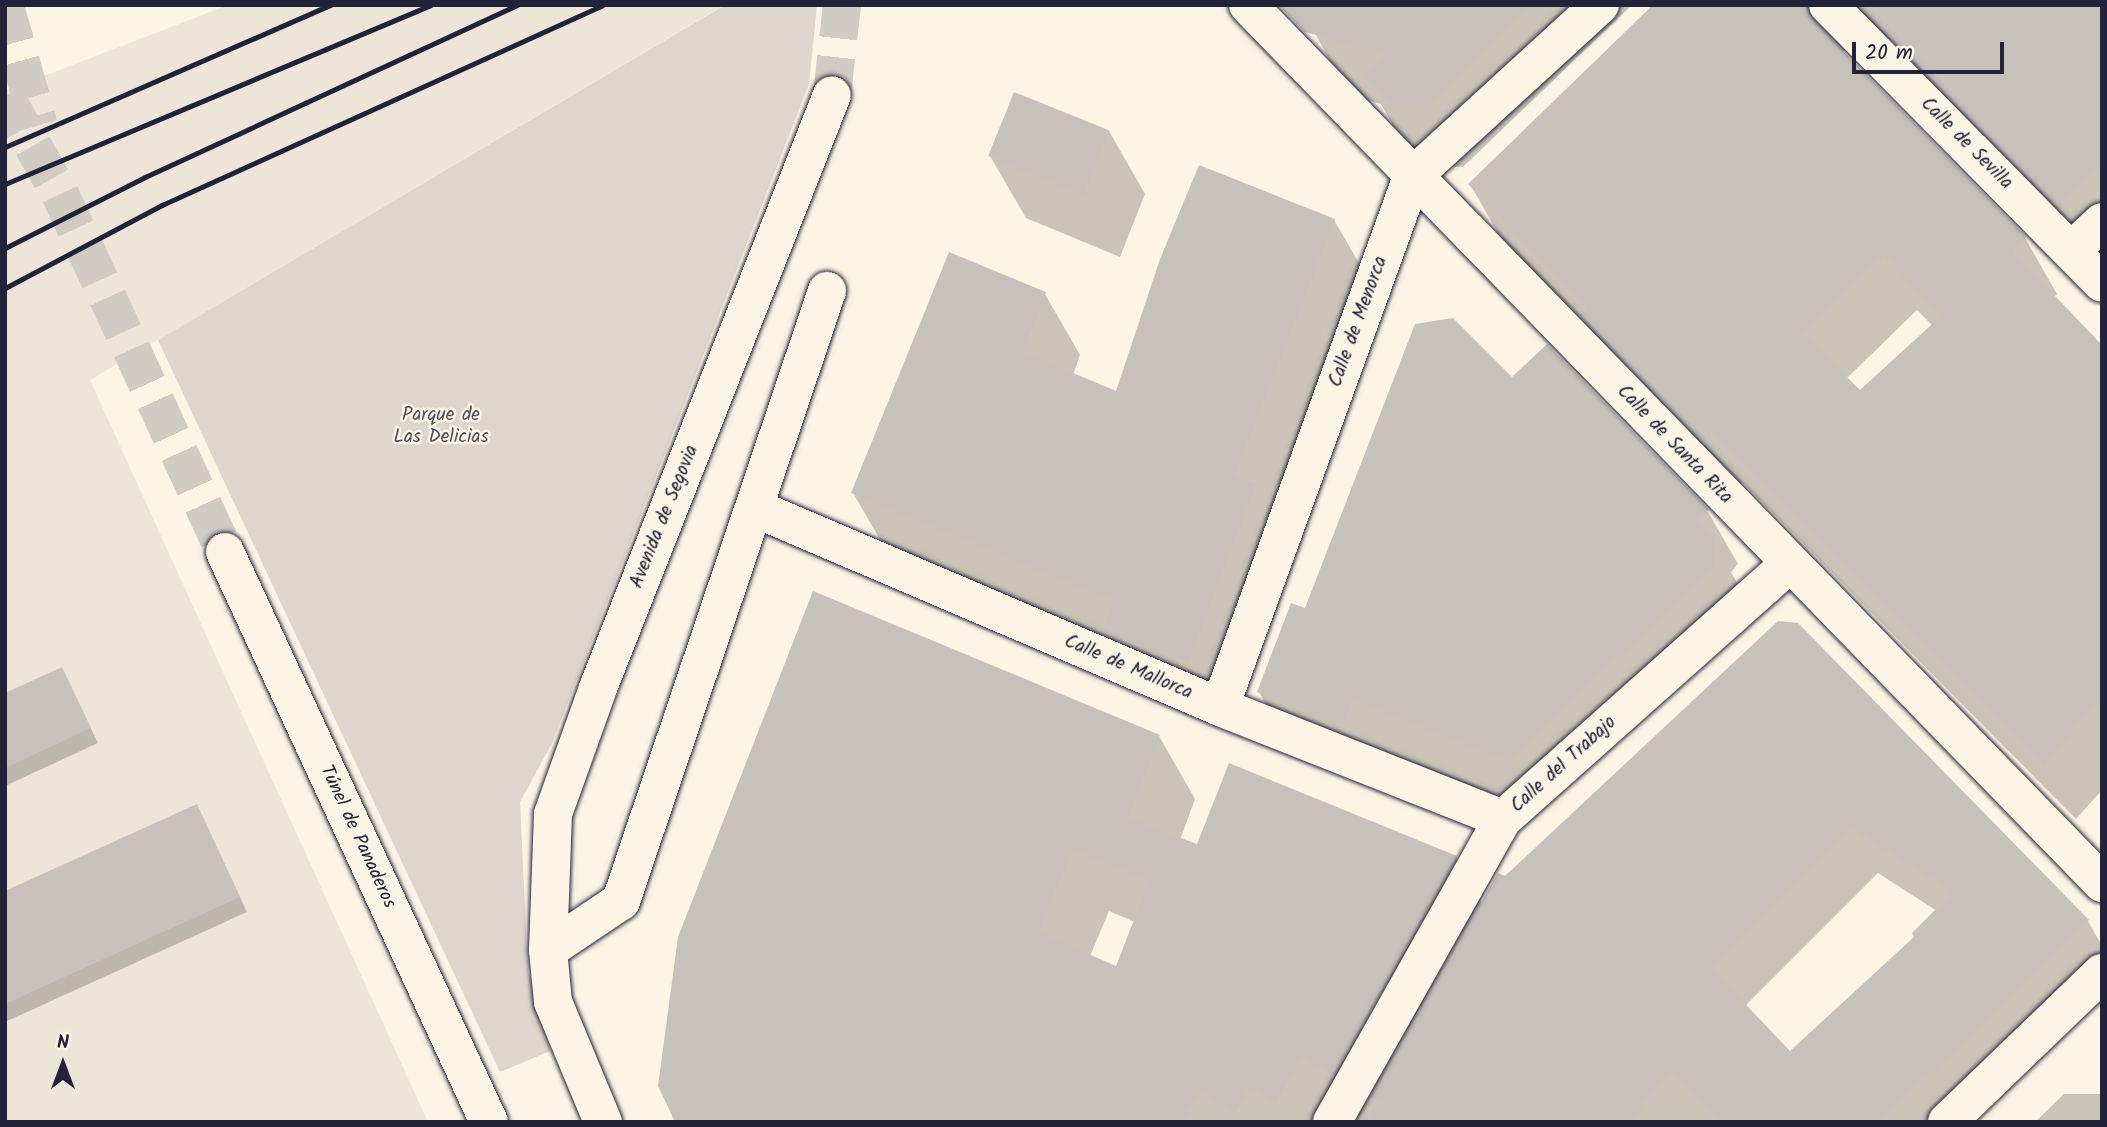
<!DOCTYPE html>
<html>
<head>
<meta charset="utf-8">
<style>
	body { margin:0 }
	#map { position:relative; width:2107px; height:1127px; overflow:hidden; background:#fcf5e5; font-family:Kalam,sans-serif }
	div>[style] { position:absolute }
	.built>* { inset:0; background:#ece5d8 }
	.green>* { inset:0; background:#dcd6cc }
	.shadow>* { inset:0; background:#0003 }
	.building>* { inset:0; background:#c6c1bb; transform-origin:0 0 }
	.major-tunnel>* { height:38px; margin-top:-19px; transform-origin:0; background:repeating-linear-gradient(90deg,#d0cbc3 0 38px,transparent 0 57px) }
	.roads { filter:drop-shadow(0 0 2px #22223b) drop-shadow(0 0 2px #22223b) }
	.minor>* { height:38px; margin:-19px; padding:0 19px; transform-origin:19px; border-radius:19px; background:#fcf5e5 }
	.major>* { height:38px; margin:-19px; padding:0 19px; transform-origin:19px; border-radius:19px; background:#fcf5e5 }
	.rail>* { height:5px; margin:-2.5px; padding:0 2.5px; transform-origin:2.5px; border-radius:2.5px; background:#22223b }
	span { translate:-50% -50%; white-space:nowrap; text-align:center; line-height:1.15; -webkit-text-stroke:5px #fcf5e5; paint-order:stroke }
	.street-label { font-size:19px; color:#22223b }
	.park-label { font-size:19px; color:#504f5f }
	.frame { position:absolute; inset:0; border:7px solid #22223b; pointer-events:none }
	.north { position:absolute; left:28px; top:1029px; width:70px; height:70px; -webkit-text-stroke:5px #fcf5e5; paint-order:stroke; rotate:0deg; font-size:19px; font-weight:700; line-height:28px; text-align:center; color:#22223b }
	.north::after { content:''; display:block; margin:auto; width:24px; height:32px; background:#22223b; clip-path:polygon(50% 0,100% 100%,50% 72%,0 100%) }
	.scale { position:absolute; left:1852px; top:42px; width:152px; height:32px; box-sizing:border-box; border:4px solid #22223b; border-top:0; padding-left:9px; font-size:21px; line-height:24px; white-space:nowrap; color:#22223b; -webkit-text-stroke:5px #fcf5e5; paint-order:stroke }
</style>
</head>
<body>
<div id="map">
	<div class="built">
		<div style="clip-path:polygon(228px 5px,724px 5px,90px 380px,428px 1122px,5px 1122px,5px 91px)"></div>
	</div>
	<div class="green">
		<div style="clip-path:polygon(725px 5px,817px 5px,809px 84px,552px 743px,520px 802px,528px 972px,550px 1051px,500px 1072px,158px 340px)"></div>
	</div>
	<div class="shadow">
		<div style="clip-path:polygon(1300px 5px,1632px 5px,1463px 167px,1428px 166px,1400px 138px,1381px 104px,1362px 99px,1336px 72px)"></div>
		<div style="clip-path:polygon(evenodd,1653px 5px,2102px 5px,2102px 251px,2091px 262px,1854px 39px,1842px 53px,2025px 238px,2057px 294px,2054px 297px,2102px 347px,2102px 790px,2076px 819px,1742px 482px,1742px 502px,1502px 240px,1470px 184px,1653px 5px,1917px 310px,1933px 326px,1860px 392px,1846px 379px,1917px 310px)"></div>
		<div style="clip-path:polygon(1109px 131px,1145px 194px,1120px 257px,1026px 218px,990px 156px)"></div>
		<div style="clip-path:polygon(1334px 220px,1370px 282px,1223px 723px,889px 555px,853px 493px,1045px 294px,1080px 355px,1073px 375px,1118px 393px)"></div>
		<div style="clip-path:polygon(1547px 347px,1708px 512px,1738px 564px,1731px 572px,1742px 591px,1538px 813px,1289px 745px,1259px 692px,1306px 610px,1512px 380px)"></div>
		<div style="clip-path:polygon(evenodd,1778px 623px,2088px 921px,2102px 946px,2102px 980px,1956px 1122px,677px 1122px,1159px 736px,1195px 799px,1180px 840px,1198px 847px,1456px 857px,1482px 904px,1778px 623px,1878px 873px,1937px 911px,1916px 937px,1790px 1053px,1745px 1006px,1878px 873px,1778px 623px,1109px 911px,1135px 922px,1117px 968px,1090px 956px,1109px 911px)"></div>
		<div style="clip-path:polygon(62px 669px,98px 743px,5px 786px,5px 695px)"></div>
		<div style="clip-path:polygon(204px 821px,247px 912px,5px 1022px,5px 893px)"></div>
		<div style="clip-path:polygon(2064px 1094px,2102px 1094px,2102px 1122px,2035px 1122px)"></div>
	</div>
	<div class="building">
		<div style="clip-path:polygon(1279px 5px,1530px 5px,1427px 105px,1391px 104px,1362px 75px,1385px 53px,1305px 32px)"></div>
		<div style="clip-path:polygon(evenodd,1653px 5px,1807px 5px,1812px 20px,2026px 237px,2012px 251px,2102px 345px,2102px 697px,2043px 765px,1710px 429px,1711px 449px,1580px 315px,1588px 307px,1468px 184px,1653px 5px,1884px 255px,1942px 315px,1860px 390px,1803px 334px,1884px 255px)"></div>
		<div style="clip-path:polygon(1859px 5px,2102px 5px,2102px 165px,2058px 207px)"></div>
		<div style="left:1014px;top:92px;width:103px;height:69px;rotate:22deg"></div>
		<div style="clip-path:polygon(1199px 165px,1335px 219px,1234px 476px,1256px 484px,1188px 662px,1103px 630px,1114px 601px,851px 493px,949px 252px,1046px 292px,1023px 352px,1116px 391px,1160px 259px)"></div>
		<div style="clip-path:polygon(1453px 318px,1512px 377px,1547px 344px,1709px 510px,1698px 521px,1713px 536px,1713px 569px,1507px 761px,1353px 700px,1342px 726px,1257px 692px,1291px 603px,1305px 608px,1415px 324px)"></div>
		<div style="clip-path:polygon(evenodd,813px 591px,1160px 735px,1128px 818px,1197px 844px,1229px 763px,1457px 856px,1333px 1075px,1301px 1058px,1276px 1103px,1249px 1088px,1235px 1113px,1199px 1092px,1182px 1122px,675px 1122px,658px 1086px,678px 937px,813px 591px,1073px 849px,1149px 881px,1116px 966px,1038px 932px,1073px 849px)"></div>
		<div style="clip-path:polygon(evenodd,1778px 621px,1798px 623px,2089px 920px,1880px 1122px,1720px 1122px,1669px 1070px,1630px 1122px,1367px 1122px,1379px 1101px,1372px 1096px,1498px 873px,1505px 876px,1778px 621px,1851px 828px,1953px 892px,1912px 933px,1914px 937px,1790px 1051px,1710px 967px,1851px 828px)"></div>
		<div style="clip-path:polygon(62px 667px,91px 728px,5px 768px,5px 693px)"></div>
		<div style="clip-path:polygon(197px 804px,240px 897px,5px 1004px,5px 891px)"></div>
	</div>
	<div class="major-tunnel">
		<div style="left:5px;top:6px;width:124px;rotate:74.1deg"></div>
		<div style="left:832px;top:95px;width:91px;rotate:-83.7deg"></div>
		<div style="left:5px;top:96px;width:112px;rotate:60.7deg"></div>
		<div style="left:60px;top:194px;width:394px;rotate:65.3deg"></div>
	</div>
	<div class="roads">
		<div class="minor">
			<div style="left:1248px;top:5px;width:1225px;rotate:45.79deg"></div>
			<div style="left:1828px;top:5px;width:390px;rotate:45.4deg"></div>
			<div style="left:2071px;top:251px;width:42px;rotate:-43.1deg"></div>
			<div style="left:757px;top:509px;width:504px;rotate:23.15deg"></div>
			<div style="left:1220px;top:707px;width:304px;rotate:21.6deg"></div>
			<div style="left:1220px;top:707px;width:564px;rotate:-70.09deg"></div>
			<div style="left:1412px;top:177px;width:255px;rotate:-42.5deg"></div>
			<div style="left:548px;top:950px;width:88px;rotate:-33.9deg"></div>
			<div style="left:621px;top:901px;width:644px;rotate:-71.34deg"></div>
			<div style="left:1332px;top:1122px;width:348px;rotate:-60.6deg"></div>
			<div style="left:1503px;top:819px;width:385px;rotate:-41.7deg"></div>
			<div style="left:1947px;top:1122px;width:215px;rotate:-43.9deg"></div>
		</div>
		<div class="major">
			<div style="left:225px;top:552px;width:628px;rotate:65.15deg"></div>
			<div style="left:603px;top:1122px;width:130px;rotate:-112.6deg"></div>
			<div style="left:553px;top:1002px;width:52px;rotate:-95.5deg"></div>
			<div style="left:548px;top:950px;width:136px;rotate:-87.9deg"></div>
			<div style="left:553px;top:814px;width:134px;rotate:-70.3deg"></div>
			<div style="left:598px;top:688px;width:637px;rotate:-68.47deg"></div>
		</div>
	</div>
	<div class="rail">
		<div style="left:5px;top:147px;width:355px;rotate:-23.6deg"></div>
		<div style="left:5px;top:184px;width:461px;rotate:-22.8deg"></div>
		<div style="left:5px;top:248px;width:157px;rotate:-26.9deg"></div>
		<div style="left:145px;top:177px;width:411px;rotate:-24.8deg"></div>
		<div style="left:5px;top:288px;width:178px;rotate:-27.9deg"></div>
		<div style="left:162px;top:205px;width:483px;rotate:-24.4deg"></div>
	</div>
	<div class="street-label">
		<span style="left:1966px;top:144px;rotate:45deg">Calle de Sevilla</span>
		<span style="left:1359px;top:322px;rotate:-70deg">Calle de Menorca</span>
		<span style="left:1674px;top:445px;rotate:46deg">Calle de Santa Rita</span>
		<span style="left:665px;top:517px;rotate:-68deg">Avenida de Segovia</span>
		<span style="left:1128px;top:668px;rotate:23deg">Calle de Mallorca</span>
		<span style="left:1564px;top:765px;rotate:-42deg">Calle del Trabajo</span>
		<span style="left:357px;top:837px;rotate:65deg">Túnel de Panaderos</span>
	</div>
	<div class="park-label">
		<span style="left:441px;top:427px">Parque de<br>Las Delicias</span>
	</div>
	<div class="frame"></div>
	<div class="north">N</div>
	<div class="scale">20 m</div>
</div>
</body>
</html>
